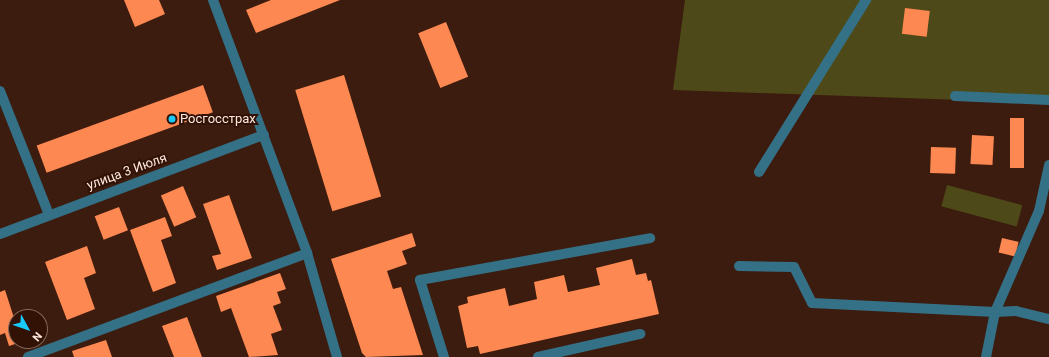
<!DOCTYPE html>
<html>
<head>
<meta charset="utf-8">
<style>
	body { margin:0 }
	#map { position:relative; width:1049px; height:357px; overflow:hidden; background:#3c1c0e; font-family:Roboto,sans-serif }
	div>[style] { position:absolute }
	.green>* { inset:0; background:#4d4918; transform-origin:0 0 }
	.building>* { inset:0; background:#fd8852; transform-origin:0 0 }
	.minor>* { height:10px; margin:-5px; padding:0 5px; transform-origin:5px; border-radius:5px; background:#347086 }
	.dots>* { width:11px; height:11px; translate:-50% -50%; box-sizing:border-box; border:2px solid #311205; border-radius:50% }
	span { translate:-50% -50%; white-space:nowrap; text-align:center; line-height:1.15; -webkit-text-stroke:4px #311205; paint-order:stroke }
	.poi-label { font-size:13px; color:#fee8df }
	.left { translate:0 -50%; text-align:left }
	.street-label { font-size:13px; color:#fee8df }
	.north { position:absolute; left:8px; top:309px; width:40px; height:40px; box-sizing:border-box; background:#311205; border:1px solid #83685c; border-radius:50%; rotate:130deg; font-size:11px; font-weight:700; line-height:16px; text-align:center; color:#fee8df }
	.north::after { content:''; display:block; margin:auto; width:14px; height:18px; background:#18cafc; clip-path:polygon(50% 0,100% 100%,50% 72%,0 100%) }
</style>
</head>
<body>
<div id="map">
	<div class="green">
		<div style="clip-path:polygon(685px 0,1049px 0,1049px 103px,673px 90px)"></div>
		<div style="left:947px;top:185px;width:78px;height:22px;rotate:15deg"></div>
	</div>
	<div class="building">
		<div style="clip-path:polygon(124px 0,159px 0,165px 14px,135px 27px)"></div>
		<div style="clip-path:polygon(271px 0,340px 0,256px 33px,246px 10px)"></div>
		<div style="left:905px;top:8px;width:25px;height:26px;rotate:7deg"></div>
		<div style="left:446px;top:22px;width:59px;height:30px;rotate:68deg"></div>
		<div style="left:344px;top:75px;width:127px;height:51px;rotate:73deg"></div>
		<div style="left:203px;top:85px;width:29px;height:177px;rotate:70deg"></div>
		<div style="left:1010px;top:118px;width:14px;height:50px"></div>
		<div style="left:972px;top:135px;width:22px;height:29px;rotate:3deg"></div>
		<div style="left:931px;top:147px;width:25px;height:26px;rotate:2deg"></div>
		<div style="left:183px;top:186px;width:34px;height:24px;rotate:67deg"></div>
		<div style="clip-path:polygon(229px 195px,252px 258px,217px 270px,212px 256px,221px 254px,203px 204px)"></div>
		<div style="left:119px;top:207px;width:25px;height:26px;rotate:69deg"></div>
		<div style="clip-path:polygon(165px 217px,172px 236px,161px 240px,176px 283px,153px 292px,130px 230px)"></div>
		<div style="clip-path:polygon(412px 233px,416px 246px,402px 251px,407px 264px,387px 271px,393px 289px,401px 287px,423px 355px,366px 357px,362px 353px,331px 259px)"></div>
		<div style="left:1002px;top:238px;width:17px;height:15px;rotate:13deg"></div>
		<div style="clip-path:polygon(87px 246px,96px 273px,84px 278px,95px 309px,67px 320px,45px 262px)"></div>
		<div style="clip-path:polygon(632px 259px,636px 275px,646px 273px,648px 281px,651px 280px,659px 314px,480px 354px,478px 346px,467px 348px,458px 306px,468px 303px,467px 297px,505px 288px,509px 306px,537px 299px,534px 282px,564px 275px,568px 292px,600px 285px,596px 268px)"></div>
		<div style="clip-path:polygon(280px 273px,286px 289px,277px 292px,281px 303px,273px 306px,282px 330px,271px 334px,278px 355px,249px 357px,231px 308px,221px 312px,216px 296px)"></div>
		<div style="clip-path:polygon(5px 290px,16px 324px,16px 341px,24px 341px,9px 346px,5px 333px,0 335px,0 292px)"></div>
		<div style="clip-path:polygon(187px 317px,202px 357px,174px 357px,162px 326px)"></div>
		<div style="clip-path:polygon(106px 340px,112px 357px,74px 357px,72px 351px)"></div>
	</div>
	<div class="minor">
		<div style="left:213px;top:0;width:270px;rotate:69.6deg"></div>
		<div style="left:307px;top:253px;width:108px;rotate:73.9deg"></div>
		<div style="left:0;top:91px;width:133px;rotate:68.4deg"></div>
		<div style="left:955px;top:96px;width:94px;rotate:2.4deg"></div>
		<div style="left:759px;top:172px;width:203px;rotate:-58.1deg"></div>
		<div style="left:0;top:234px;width:282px;rotate:-20.6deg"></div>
		<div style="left:739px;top:266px;width:55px;rotate:1deg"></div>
		<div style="left:794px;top:267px;width:40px;rotate:63.4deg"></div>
		<div style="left:812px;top:303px;width:183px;rotate:2.8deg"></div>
		<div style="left:995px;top:312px;width:21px;rotate:-3deg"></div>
		<div style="left:1016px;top:311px;width:34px;rotate:14deg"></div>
		<div style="left:28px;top:357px;width:298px;rotate:-20.4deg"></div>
		<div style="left:444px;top:357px;width:81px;rotate:-107.3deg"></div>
		<div style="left:420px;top:280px;width:234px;rotate:-10.3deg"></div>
		<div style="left:538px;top:357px;width:105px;rotate:-12.7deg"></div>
		<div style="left:986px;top:357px;width:46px;rotate:-78.7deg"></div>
		<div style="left:995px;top:312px;width:110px;rotate:-66.5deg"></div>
		<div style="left:1039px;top:211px;width:47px;rotate:-77.7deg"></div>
	</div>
	<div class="dots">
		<div style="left:172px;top:119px;background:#18cafc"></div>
	</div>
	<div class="poi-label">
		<span class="left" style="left:180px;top:119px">Росгосстрах</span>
	</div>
	<div class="street-label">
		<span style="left:127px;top:172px;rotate:-20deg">улица 3 Июля</span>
	</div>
	<div class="north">N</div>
</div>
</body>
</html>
